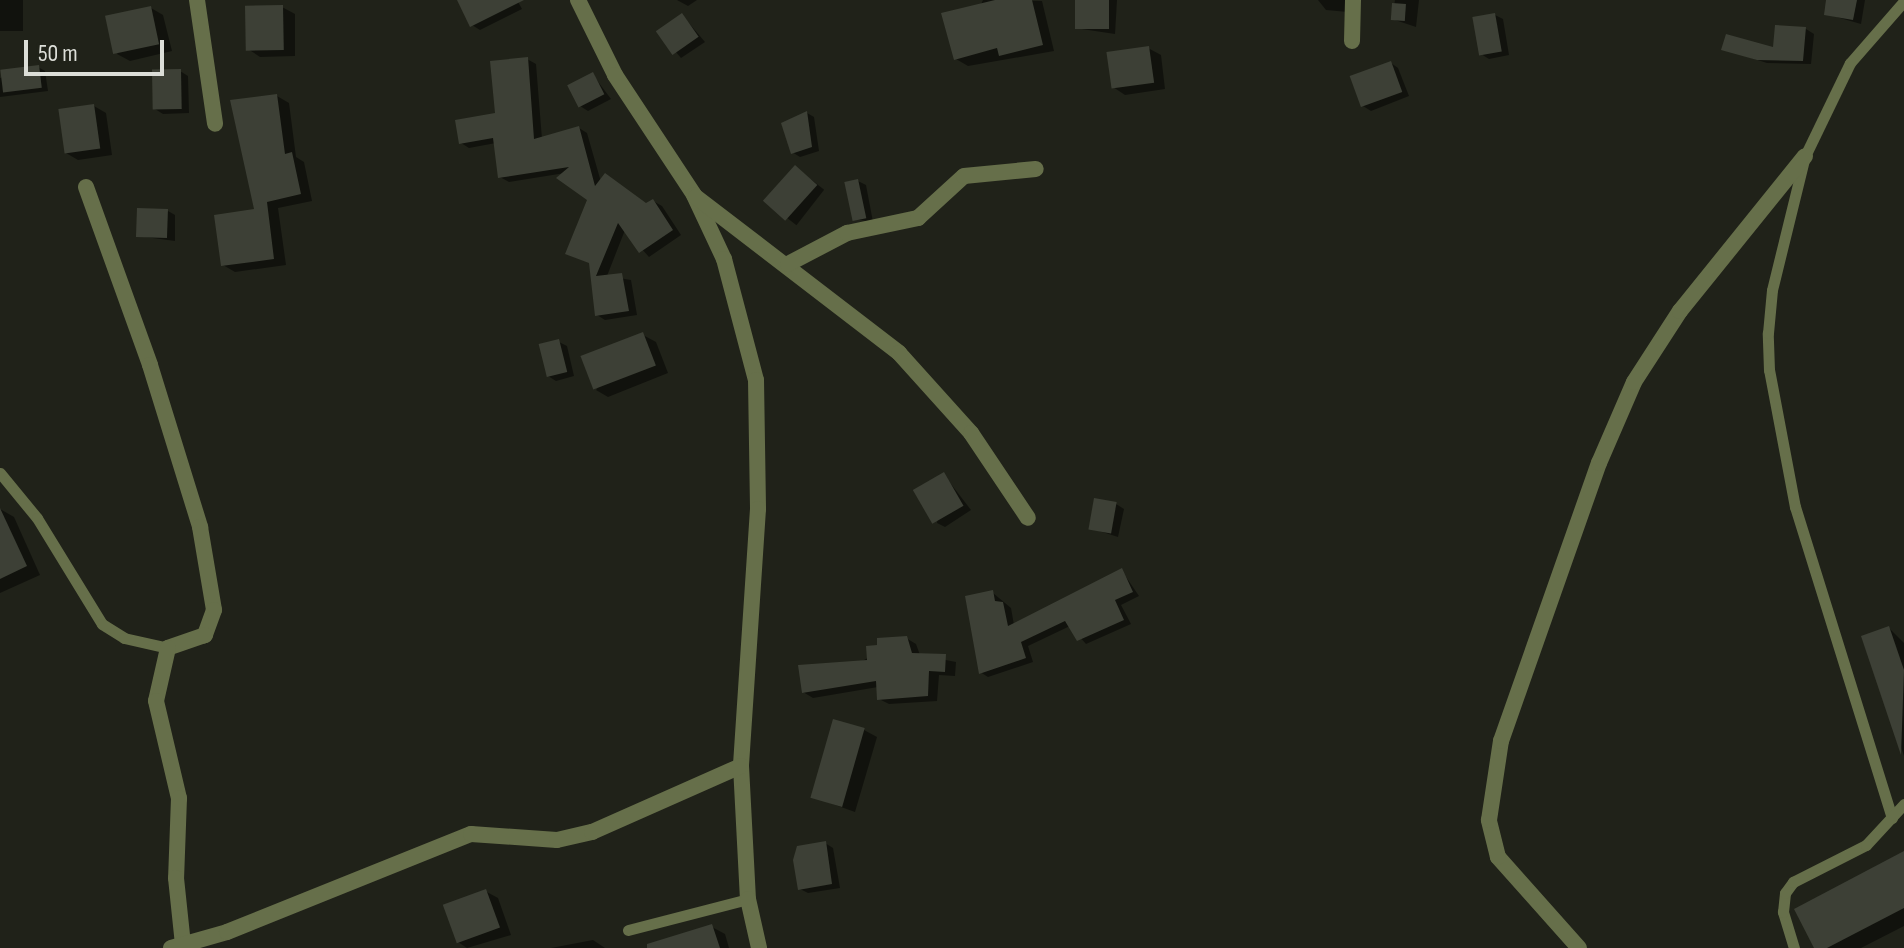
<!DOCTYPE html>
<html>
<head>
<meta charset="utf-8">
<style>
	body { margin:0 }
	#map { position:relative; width:1904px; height:948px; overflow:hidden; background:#202219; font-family:"Sofia Sans Condensed",sans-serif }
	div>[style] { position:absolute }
	.shadow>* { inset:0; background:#0007; transform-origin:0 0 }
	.building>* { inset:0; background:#3d4036; transform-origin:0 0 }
	.lane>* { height:11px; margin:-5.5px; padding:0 5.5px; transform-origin:5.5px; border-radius:5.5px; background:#666f4a }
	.street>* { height:16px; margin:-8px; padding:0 8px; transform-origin:8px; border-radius:8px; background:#666f4a }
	span { translate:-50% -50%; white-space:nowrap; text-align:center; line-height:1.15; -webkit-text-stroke:6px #202219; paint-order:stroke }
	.scale { position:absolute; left:24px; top:40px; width:140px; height:36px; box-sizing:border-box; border:4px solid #dcded8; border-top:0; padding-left:10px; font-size:24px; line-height:28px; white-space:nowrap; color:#dcded8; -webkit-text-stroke:6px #202219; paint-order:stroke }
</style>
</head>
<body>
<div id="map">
	<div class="shadow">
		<div style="left:0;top:0;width:23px;height:31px"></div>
		<div style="clip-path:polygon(460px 0,517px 0,522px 9px,480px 30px,472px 25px)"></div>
		<div style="clip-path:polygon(677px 0,697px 0,688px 6px)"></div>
		<div style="clip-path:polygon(983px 0,1042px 1px,1054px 51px,968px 66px,956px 59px)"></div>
		<div style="clip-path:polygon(1077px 0,1117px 0,1115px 34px,1075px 28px)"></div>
		<div style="clip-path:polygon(1318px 0,1349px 0,1348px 12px,1326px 10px)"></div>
		<div style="clip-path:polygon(1395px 0,1419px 0,1416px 27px,1392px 19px)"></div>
		<div style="clip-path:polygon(1828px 0,1865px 0,1861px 24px,1826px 14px)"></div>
		<div style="clip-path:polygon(282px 7px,295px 14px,295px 56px,260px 57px,248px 49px)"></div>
		<div style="clip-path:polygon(151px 8px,163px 15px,172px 51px,130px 61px,117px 54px)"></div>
		<div style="clip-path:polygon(682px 15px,705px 42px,681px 58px,658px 31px)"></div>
		<div style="clip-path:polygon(1495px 15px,1503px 19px,1509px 55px,1489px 59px,1481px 54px)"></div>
		<div style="clip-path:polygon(1806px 29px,1814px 34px,1811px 64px,1767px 63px,1723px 49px,1774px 50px)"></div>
		<div style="clip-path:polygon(1148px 48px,1161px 55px,1165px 89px,1125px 95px,1113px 87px)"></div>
		<div style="clip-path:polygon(527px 59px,536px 64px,542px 139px,579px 128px,587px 133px,601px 182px,647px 205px,653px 201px,662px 206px,681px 235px,649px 257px,625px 230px,607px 276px,631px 280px,637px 315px,605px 320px,597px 315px,588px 198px,565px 173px,509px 182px,500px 177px,496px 143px,469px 148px,461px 143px,497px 114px)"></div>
		<div style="clip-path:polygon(1391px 63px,1398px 68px,1409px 96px,1371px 111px,1363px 106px)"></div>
		<div style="clip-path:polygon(38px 67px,45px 71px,48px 91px,0 97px,0 78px)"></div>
		<div style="clip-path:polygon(180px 71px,188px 76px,189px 113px,163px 114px,155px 109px)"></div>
		<div style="clip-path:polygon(593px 75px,611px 99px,588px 111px,580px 106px)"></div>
		<div style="clip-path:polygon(277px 96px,289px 103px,296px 157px,304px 162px,312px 201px,278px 208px,286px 265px,235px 272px,223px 265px,257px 211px)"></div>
		<div style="clip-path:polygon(94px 106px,106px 113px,112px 155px,78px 160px,66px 153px)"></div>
		<div style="clip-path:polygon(807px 113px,814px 117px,819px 151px,800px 157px,792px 152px)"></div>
		<div style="left:795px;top:167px;width:37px;height:45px;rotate:38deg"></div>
		<div style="clip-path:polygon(858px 181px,866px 185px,873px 222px,854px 219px)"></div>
		<div style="clip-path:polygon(168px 211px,175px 215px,175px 241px,138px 236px)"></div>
		<div style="clip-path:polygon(643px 335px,656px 342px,668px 373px,608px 397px,596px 390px)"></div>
		<div style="clip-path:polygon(559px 342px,567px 346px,574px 376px,556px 381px,548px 376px)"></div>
		<div style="clip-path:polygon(944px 475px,971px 510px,945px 527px,937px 523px)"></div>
		<div style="clip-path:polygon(1116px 504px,1124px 509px,1118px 537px,1090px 528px)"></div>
		<div style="clip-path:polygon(0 509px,14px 517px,40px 575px,0 593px)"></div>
		<div style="clip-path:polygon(1122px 571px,1139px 596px,1121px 605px,1131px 624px,1086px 644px,1070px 626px,1028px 646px,1033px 662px,988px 677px,980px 672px,993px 593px,1011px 608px,1014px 625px)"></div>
		<div style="clip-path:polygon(1889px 628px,1904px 643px,1904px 756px,1864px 637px)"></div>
		<div style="clip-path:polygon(906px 638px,916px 644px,920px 655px,956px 662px,955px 676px,939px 675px,937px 701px,889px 704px,879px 699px,878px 687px,813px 698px,803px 692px)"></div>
		<div style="clip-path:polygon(864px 730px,877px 737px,855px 812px,813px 797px)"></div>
		<div style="clip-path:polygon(825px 843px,833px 848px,840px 888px,808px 893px,800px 889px)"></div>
		<div style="clip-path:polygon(1904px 853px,1904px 926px,1861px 948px,1816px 948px)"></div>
		<div style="clip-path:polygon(485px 891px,498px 898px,511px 935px,467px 948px,458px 942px)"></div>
		<div style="clip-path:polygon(712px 927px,725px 934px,729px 948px,647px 948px)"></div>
		<div style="clip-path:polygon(593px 940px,605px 948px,551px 948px)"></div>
	</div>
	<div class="building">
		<div style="clip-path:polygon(457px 0,524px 0,470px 27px)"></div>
		<div style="clip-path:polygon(995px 0,1032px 0,1043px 45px,999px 56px,997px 48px,954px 60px,941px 13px)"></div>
		<div style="left:1075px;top:0;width:34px;height:29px"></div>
		<div style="clip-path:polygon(1826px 0,1857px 0,1853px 20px,1824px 15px)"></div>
		<div style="left:1392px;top:3px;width:14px;height:17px;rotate:4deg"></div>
		<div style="left:283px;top:5px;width:45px;height:38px;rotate:89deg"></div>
		<div style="left:151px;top:6px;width:39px;height:47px;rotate:78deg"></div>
		<div style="left:682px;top:13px;width:29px;height:32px;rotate:55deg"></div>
		<div style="left:1495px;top:13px;width:39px;height:23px;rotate:80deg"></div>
		<div style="clip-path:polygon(1775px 25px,1806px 27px,1803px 61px,1757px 60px,1721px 50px,1726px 34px,1773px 47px)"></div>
		<div style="left:1149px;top:46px;width:37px;height:43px;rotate:82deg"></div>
		<div style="clip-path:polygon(528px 57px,534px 139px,579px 126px,595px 186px,605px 173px,646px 203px,653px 199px,673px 230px,639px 253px,618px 223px,596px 276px,622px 273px,629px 311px,595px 316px,589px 263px,565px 254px,587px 200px,556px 178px,569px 167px,498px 178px,493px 138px,459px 144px,455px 120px,495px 113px,490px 61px)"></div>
		<div style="left:1391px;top:61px;width:33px;height:44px;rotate:70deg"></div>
		<div style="left:39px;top:65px;width:23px;height:39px;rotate:83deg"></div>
		<div style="left:181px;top:69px;width:40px;height:29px;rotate:89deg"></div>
		<div style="left:593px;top:72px;width:25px;height:29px;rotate:63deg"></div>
		<div style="clip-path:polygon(277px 94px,285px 154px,292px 152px,301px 194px,267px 202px,274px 259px,221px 266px,214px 215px,254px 209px,230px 100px)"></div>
		<div style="left:94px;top:104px;width:45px;height:36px;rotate:82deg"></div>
		<div style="clip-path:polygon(807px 111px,812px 147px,791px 154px,781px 123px)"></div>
		<div style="left:795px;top:165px;width:30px;height:48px;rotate:42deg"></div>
		<div style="left:858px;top:179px;width:40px;height:14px;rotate:78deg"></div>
		<div style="left:137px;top:208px;width:31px;height:29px;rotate:2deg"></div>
		<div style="left:643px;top:332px;width:36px;height:67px;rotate:69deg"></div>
		<div style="left:559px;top:339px;width:34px;height:21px;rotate:76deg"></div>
		<div style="left:944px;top:472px;width:39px;height:36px;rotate:60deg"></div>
		<div style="left:1094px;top:498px;width:23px;height:32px;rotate:10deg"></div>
		<div style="clip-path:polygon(0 508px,27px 566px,0 579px)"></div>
		<div style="clip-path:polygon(1122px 568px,1133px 592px,1115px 600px,1124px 620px,1077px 641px,1065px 621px,1021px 642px,1026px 658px,979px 674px,965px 596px,993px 590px,995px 601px,1003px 602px,1008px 626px)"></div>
		<div style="clip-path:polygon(1889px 626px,1904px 670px,1901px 755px,1861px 636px)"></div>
		<div style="clip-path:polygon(907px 636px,912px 653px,946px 654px,945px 672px,929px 671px,928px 696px,877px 700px,876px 681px,802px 693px,798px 665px,867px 660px,866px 646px,877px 645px,877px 638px)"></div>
		<div style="left:833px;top:719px;width:33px;height:82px;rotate:16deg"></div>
		<div style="clip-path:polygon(826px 841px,832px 884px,798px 890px,793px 860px,797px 846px)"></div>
		<div style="clip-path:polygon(1904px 851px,1904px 908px,1827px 948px,1814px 948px,1794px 909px)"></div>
		<div style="left:486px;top:889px;width:41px;height:46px;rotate:70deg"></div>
		<div style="clip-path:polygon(712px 924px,720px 948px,647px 948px,647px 944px)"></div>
	</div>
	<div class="lane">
		<div style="left:0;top:473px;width:58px;rotate:50.6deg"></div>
		<div style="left:37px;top:518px;width:124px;rotate:58.5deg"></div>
		<div style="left:102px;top:624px;width:26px;rotate:32deg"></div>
		<div style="left:124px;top:638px;width:45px;rotate:12.8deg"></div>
		<div style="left:1892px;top:818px;width:326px;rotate:-107.3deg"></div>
		<div style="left:1795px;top:507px;width:139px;rotate:-100.7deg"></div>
		<div style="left:1769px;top:370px;width:37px;rotate:-92deg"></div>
		<div style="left:1768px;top:333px;width:43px;rotate:-84.7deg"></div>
		<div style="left:1772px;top:290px;width:138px;rotate:-76.2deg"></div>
		<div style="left:1805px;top:156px;width:103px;rotate:-64.2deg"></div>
		<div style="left:1850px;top:63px;width:82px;rotate:-48.9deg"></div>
		<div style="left:628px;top:930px;width:124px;rotate:-14.5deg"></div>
		<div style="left:1794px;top:948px;width:38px;rotate:-107deg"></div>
		<div style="left:1783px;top:912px;width:19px;rotate:-84deg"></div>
		<div style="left:1785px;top:893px;width:14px;rotate:-54deg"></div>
		<div style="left:1793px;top:882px;width:82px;rotate:-26.9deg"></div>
		<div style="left:1866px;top:845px;width:56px;rotate:-47.2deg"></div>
	</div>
	<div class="street">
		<div style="left:197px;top:0;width:125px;rotate:81.7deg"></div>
		<div style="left:578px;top:0;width:84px;rotate:63.7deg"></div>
		<div style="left:615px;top:75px;width:144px;rotate:56.6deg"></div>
		<div style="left:694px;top:195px;width:71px;rotate:64.9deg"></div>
		<div style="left:724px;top:259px;width:125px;rotate:75.2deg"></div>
		<div style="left:756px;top:380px;width:129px;rotate:89.1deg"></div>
		<div style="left:758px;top:509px;width:258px;rotate:93.8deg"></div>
		<div style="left:741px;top:766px;width:133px;rotate:87deg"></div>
		<div style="left:748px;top:899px;width:50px;rotate:77.3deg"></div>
		<div style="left:1352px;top:41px;width:41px;rotate:-88.6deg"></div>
		<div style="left:86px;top:187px;width:189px;rotate:70.2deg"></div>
		<div style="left:150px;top:365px;width:170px;rotate:72.8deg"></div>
		<div style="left:200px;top:527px;width:84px;rotate:80.4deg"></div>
		<div style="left:214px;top:610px;width:27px;rotate:110deg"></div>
		<div style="left:205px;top:635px;width:39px;rotate:161deg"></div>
		<div style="left:168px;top:648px;width:54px;rotate:102.8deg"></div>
		<div style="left:156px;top:701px;width:100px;rotate:76.7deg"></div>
		<div style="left:179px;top:798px;width:80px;rotate:92.1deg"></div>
		<div style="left:176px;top:878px;width:67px;rotate:84deg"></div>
		<div style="left:696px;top:197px;width:256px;rotate:37.5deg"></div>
		<div style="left:899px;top:353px;width:108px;rotate:48deg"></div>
		<div style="left:971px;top:433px;width:102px;rotate:56.2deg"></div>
		<div style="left:788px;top:264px;width:67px;rotate:-27.7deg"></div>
		<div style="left:847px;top:233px;width:73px;rotate:-11.9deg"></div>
		<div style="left:918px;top:218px;width:62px;rotate:-42.4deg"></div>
		<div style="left:964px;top:176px;width:72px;rotate:-5.6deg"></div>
		<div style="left:171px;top:948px;width:58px;rotate:-15.9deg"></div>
		<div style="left:227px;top:932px;width:263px;rotate:-21.9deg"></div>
		<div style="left:471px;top:834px;width:86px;rotate:4deg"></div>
		<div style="left:557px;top:840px;width:36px;rotate:-13deg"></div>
		<div style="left:592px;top:832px;width:163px;rotate:-23.9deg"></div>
		<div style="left:1579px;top:948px;width:122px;rotate:-131.7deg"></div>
		<div style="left:1498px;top:857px;width:38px;rotate:-104deg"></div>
		<div style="left:1489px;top:820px;width:80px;rotate:-81.4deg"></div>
		<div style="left:1501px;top:741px;width:295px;rotate:-70.6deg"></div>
		<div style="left:1599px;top:463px;width:88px;rotate:-66.6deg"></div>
		<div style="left:1634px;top:382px;width:85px;rotate:-57.1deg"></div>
		<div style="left:1680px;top:311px;width:199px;rotate:-51.1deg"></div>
	</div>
	<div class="scale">50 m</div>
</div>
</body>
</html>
